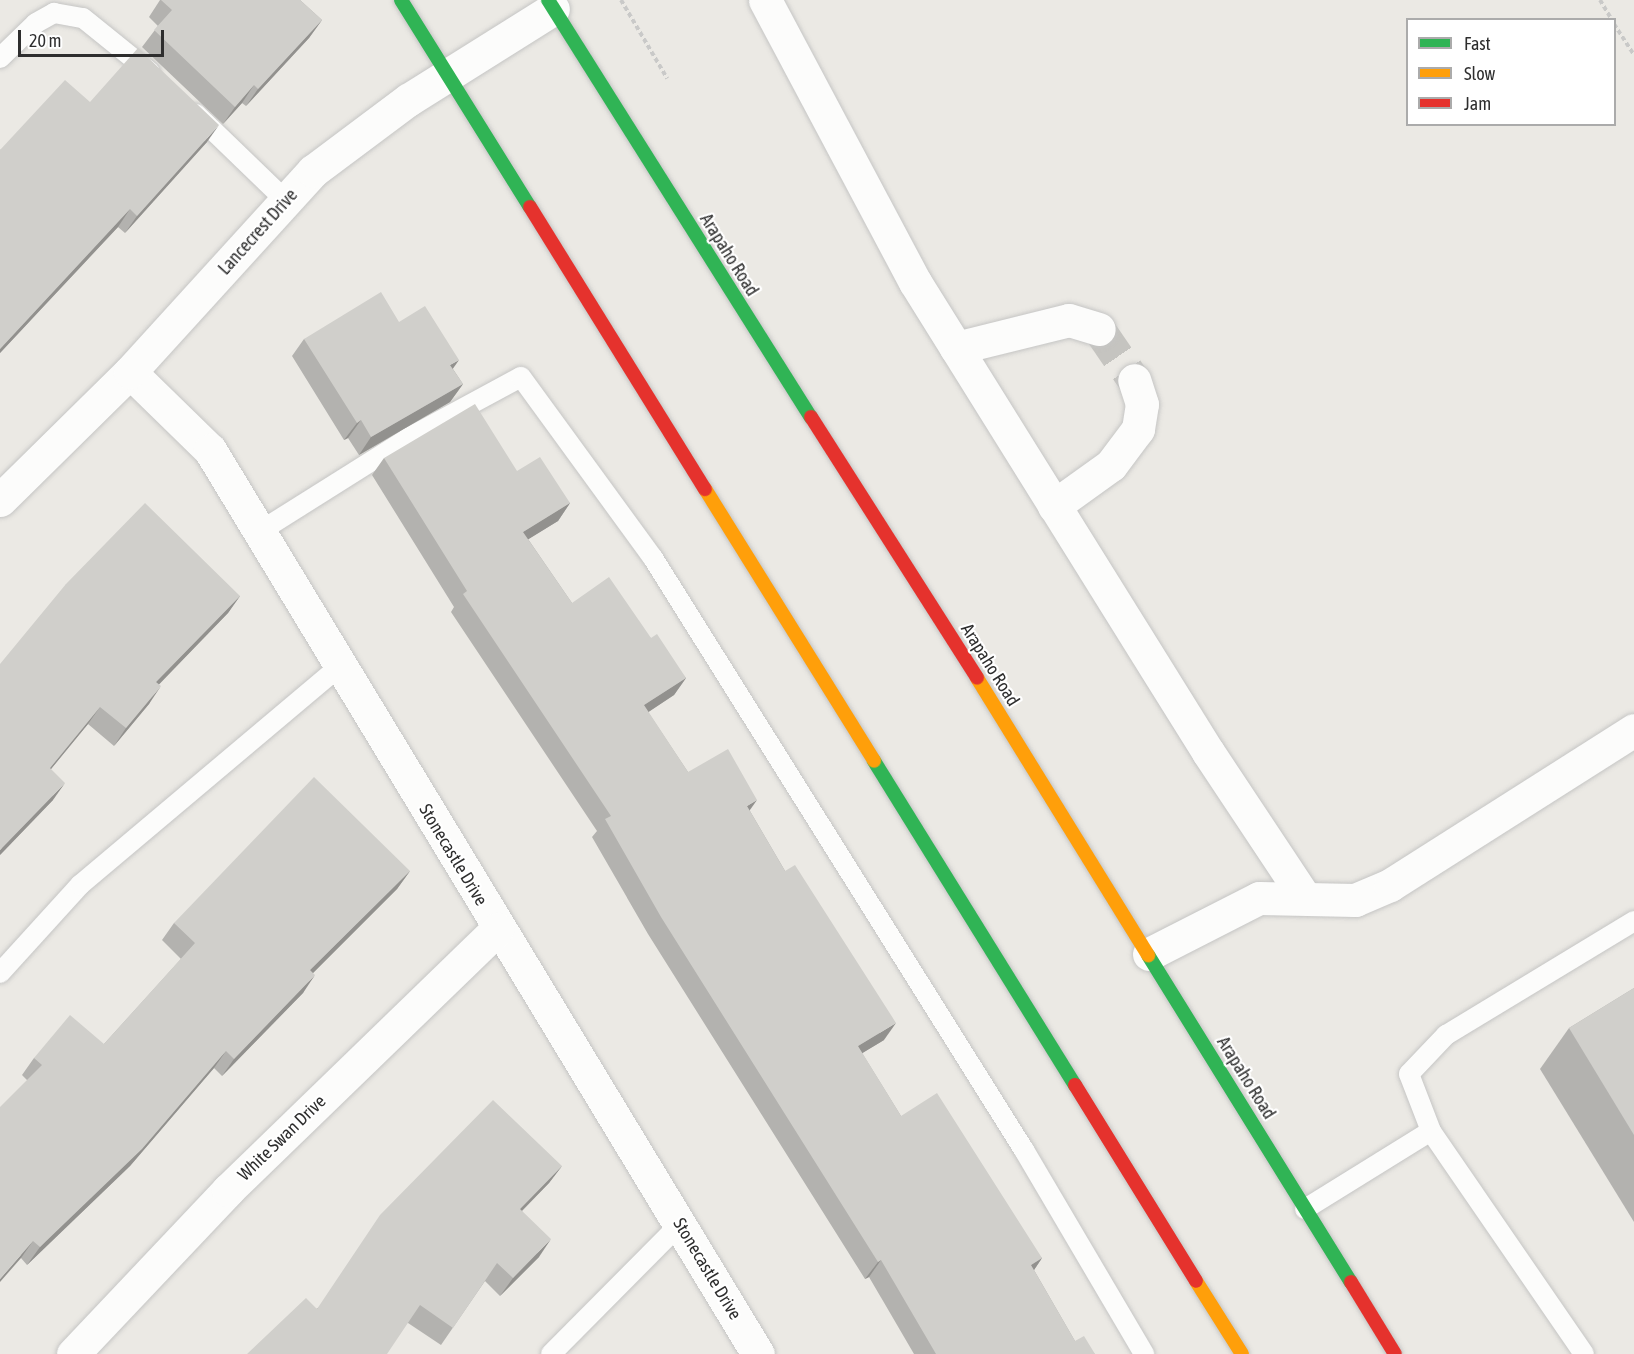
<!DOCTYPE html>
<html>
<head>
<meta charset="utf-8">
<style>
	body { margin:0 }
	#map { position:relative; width:1634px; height:1354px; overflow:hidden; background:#ebe9e4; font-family:"Asap Condensed",sans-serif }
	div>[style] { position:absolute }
	.street-tunnel>* { height:33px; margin-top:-16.5px; transform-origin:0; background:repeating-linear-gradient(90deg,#c5c4c0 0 33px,transparent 0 49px) }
	.path>* { height:4px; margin-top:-2px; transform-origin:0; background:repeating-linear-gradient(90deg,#c9c9c8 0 4.5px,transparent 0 7.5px) }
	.roads { filter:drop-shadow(0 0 2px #c5c5c4) drop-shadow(0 0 2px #c5c5c4) }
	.lane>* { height:20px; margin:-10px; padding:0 10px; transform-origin:10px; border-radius:10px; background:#fcfcfb }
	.street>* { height:33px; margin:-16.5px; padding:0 16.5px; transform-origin:16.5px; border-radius:16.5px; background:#fcfcfb }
	.fast>* { height:14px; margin:-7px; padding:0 7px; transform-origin:7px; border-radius:7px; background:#30b455 }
	.slow>* { height:14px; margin:-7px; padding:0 7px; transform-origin:7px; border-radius:7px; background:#ff9f0a }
	.jam>* { height:14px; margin:-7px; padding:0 7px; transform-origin:7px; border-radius:7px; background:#e5322d }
	.wall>* { inset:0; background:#b3b2af }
	.shaded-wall>* { inset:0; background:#92918e }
	.building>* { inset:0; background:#d0cfcb }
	span { translate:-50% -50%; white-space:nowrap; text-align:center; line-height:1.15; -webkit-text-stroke:4.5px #fff; paint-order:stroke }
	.street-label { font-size:18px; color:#2e2e2e }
	.legend { position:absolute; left:1406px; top:18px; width:210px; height:108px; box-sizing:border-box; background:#fff; border:2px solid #ababab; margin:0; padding:8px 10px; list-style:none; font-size:18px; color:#2e2e2e }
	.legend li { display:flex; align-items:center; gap:12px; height:30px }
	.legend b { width:30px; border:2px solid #ababab }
	.scale { position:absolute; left:18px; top:30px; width:146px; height:27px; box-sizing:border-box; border:3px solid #2e2e2e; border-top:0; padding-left:8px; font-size:18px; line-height:21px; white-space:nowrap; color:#2e2e2e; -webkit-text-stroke:4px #fff; paint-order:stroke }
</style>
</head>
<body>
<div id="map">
	<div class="street-tunnel">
		<div style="left:1099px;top:329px;width:62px;rotate:55.5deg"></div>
	</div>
	<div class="path">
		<div style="left:621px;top:0;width:91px;rotate:59.5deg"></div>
		<div style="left:1600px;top:0;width:23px;rotate:59deg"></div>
		<div style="left:1614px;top:24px;width:37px;rotate:57deg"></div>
	</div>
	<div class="roads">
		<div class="lane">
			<div style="left:0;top:58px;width:50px;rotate:-44.2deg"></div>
			<div style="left:36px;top:23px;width:21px;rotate:-29deg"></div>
			<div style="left:54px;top:13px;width:29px;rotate:10deg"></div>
			<div style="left:83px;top:18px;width:86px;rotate:38.9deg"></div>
			<div style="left:196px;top:114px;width:125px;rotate:44deg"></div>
			<div style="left:259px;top:532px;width:176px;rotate:-32.2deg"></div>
			<div style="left:408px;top:438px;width:128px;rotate:-28.4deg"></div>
			<div style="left:521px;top:377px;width:224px;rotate:53.9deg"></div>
			<div style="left:653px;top:558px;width:699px;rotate:57.93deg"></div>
			<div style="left:1024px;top:1150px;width:237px;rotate:59.5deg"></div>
			<div style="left:0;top:973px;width:119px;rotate:-47.7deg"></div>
			<div style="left:80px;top:885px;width:339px;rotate:-40.1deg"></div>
			<div style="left:1305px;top:1209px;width:148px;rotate:-31.8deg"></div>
			<div style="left:551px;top:1354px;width:183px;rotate:-45.2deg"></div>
			<div style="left:1584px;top:1354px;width:270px;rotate:-124.5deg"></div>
			<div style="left:1431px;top:1131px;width:61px;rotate:-111.1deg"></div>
			<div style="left:1409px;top:1074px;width:54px;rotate:-46.5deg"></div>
			<div style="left:1446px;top:1035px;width:220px;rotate:-31.2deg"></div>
		</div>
		<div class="street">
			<div style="left:765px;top:0;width:319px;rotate:62deg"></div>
			<div style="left:915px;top:282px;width:554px;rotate:58.06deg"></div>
			<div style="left:1208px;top:752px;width:175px;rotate:56.4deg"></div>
			<div style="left:956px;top:348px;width:116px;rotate:-13.9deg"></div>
			<div style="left:1069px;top:320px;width:31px;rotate:17deg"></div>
			<div style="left:130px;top:372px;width:112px;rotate:44.3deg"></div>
			<div style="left:210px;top:450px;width:1057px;rotate:58.78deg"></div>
			<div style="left:0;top:500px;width:182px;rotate:-44.6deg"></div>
			<div style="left:130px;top:372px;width:272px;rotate:-47.7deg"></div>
			<div style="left:313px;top:171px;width:119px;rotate:-36.8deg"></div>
			<div style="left:408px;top:100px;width:171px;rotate:-32.1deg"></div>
			<div style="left:1054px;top:506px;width:70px;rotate:-35.7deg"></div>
			<div style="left:1111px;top:465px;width:45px;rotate:-53.1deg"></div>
			<div style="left:1138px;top:429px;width:25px;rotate:-81deg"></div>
			<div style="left:1142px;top:404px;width:25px;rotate:-108deg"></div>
			<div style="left:1149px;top:954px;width:123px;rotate:-27deg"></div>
			<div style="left:1259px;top:898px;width:96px;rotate:1.2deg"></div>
			<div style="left:1355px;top:900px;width:38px;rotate:-23deg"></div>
			<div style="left:1390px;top:885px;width:289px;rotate:-32.4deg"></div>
			<div style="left:73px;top:1354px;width:226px;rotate:-46.6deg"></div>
			<div style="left:228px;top:1190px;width:375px;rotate:-44.1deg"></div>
		</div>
		<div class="fast">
			<div style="left:401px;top:0;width:244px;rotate:58.1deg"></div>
			<div style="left:548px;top:0;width:493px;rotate:57.8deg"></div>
			<div style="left:874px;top:761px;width:381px;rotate:58.2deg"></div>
			<div style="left:1148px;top:955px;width:385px;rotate:58.2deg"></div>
		</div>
		<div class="slow">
			<div style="left:705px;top:489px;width:320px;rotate:58.1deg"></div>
			<div style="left:977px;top:678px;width:326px;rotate:58.3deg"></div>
			<div style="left:1196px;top:1281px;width:86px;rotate:57.8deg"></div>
		</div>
		<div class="jam">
			<div style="left:530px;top:207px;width:332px;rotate:58.2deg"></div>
			<div style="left:811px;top:417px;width:309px;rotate:57.5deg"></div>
			<div style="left:1075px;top:1085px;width:230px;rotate:58.3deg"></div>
			<div style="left:1351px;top:1282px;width:84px;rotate:58.6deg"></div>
		</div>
	</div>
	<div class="wall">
		<div style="clip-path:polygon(160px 0,300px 0,322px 20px,309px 38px,246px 106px,242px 103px,223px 124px,142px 47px,158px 26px,149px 17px)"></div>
		<div style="clip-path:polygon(90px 102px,207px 142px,125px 233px,118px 227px,0 353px,0 150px)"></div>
		<div style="clip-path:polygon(399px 322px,453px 369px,463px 384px,450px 402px,359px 455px,348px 438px,344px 440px,292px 356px,304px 339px)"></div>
		<div style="clip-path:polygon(384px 458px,517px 471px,570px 503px,558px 521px,528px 539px,572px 603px,651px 638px,686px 678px,674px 695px,648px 712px,688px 772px,750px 811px,884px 1040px,862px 1053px,901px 1116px,1042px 1258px,1034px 1270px,1075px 1341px,1095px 1354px,914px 1354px,869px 1277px,865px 1279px,648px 934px,592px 837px,597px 831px,451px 612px,454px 607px,372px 475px)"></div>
		<div style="clip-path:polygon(66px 584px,240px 596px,228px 613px,159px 684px,149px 704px,114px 746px,88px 724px,51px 769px,53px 800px,0 855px)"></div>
		<div style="clip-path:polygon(410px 871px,397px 889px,313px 973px,303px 993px,222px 1076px,214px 1068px,130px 1166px,27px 1265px,21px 1258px,27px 1080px,22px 1075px,34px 1058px,104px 1044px,181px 959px,162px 940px,174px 923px)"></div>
		<div style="clip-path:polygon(1634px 988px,1634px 1222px,1540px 1069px,1569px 1028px)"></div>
		<div style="clip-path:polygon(562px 1166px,549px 1183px,522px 1211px,539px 1257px,500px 1296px,485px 1281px,441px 1345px,408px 1323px,316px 1309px)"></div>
	</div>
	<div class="shaded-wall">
		<div style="clip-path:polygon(322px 20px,309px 38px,246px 106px,258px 89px)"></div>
		<div style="clip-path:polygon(254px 85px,242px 103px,223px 124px,235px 107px)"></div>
		<div style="clip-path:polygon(219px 125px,207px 142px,125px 233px,137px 216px)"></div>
		<div style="clip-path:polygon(130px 209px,118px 227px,0 353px,0 349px)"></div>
		<div style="clip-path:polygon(459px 360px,447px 377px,450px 365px)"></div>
		<div style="clip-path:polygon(463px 384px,450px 402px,359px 455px,371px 437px)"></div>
		<div style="clip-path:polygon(361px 420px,348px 438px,344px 440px,357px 423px)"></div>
		<div style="clip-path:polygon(570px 503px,558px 521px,511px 550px,523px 532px)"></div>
		<div style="clip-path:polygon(240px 596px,228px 613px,144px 700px,156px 682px)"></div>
		<div style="clip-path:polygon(686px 678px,674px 695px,632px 723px,644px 705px)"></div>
		<div style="clip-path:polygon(161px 686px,149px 704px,114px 746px,126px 728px)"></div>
		<div style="clip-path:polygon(100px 707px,88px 724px,37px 786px,50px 768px)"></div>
		<div style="clip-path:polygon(65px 783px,53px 800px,0 855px,0 850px)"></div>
		<div style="clip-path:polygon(757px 800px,745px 817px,747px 806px)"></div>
		<div style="clip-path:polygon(410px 871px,397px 889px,298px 988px,310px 970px)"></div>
		<div style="clip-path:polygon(315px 975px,303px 993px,222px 1076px,234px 1059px)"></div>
		<div style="clip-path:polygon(896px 1023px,884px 1040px,846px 1063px,858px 1046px)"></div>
		<div style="clip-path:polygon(226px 1051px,214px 1068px,130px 1166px,27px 1265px,40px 1247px)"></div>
		<div style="clip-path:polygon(562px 1166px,549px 1183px,507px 1226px,520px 1209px)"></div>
		<div style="clip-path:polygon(551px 1239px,539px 1257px,500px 1296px,513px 1278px)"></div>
		<div style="clip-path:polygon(33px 1241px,21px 1258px,0 1282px,0 1279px)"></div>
		<div style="clip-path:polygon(1042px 1258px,1030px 1276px,1031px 1265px)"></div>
		<div style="clip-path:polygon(881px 1260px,869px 1277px,865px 1279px,878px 1262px)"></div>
	</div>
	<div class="building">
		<div style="clip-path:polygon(161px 0,300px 0,322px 20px,258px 89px,254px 85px,235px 107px,154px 30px,172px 10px)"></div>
		<div style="clip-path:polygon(138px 48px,219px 125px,137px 216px,130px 209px,0 349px,0 150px,65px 80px,90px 102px)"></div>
		<div style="clip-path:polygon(381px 292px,399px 322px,425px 306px,459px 360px,450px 365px,463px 384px,371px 437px,361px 420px,357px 423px,304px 339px)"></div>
		<div style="clip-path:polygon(475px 404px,517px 471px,540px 457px,570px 503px,523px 532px,572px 603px,609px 577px,651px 638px,657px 634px,686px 678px,644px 705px,688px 772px,728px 749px,757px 800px,747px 806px,785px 871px,795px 865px,896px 1023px,858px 1046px,901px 1116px,937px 1093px,1042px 1258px,1031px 1265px,1075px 1341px,1084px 1336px,1095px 1354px,936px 1354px,881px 1260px,878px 1262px,661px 917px,605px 819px,611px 816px,463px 594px,467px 591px,384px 458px)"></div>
		<div style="clip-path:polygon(145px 503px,240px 596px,156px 682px,161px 686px,126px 728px,100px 707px,50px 768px,65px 783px,0 850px,0 664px,66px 584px)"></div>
		<div style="clip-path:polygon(314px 777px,410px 871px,310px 970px,315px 975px,234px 1059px,226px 1051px,142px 1149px,40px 1247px,33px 1241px,0 1279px,0 1107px,42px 1065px,34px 1058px,70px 1015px,104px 1044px,195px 943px,174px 923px)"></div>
		<div style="clip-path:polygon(1634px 988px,1634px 1135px,1569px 1028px)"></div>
		<div style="clip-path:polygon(493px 1100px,562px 1166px,520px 1209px,551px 1239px,513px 1278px,497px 1263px,453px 1328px,420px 1305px,387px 1354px,247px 1354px,306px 1298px,317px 1309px,380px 1215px)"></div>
	</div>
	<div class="street-label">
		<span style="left:258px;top:232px;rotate:-48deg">Lancecrest Drive</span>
		<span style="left:729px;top:255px;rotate:58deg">Arapaho Road</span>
		<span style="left:990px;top:665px;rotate:58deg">Arapaho Road</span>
		<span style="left:453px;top:855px;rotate:59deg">Stonecastle Drive</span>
		<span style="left:1246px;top:1078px;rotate:58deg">Arapaho Road</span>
		<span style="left:282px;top:1138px;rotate:-44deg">White Swan Drive</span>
		<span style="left:707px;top:1269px;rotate:59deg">Stonecastle Drive</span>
	</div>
	<ul class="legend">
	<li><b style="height:8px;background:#30b455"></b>Fast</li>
	<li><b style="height:8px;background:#ff9f0a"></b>Slow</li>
	<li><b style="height:8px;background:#e5322d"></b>Jam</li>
	</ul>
	<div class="scale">20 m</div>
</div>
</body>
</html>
